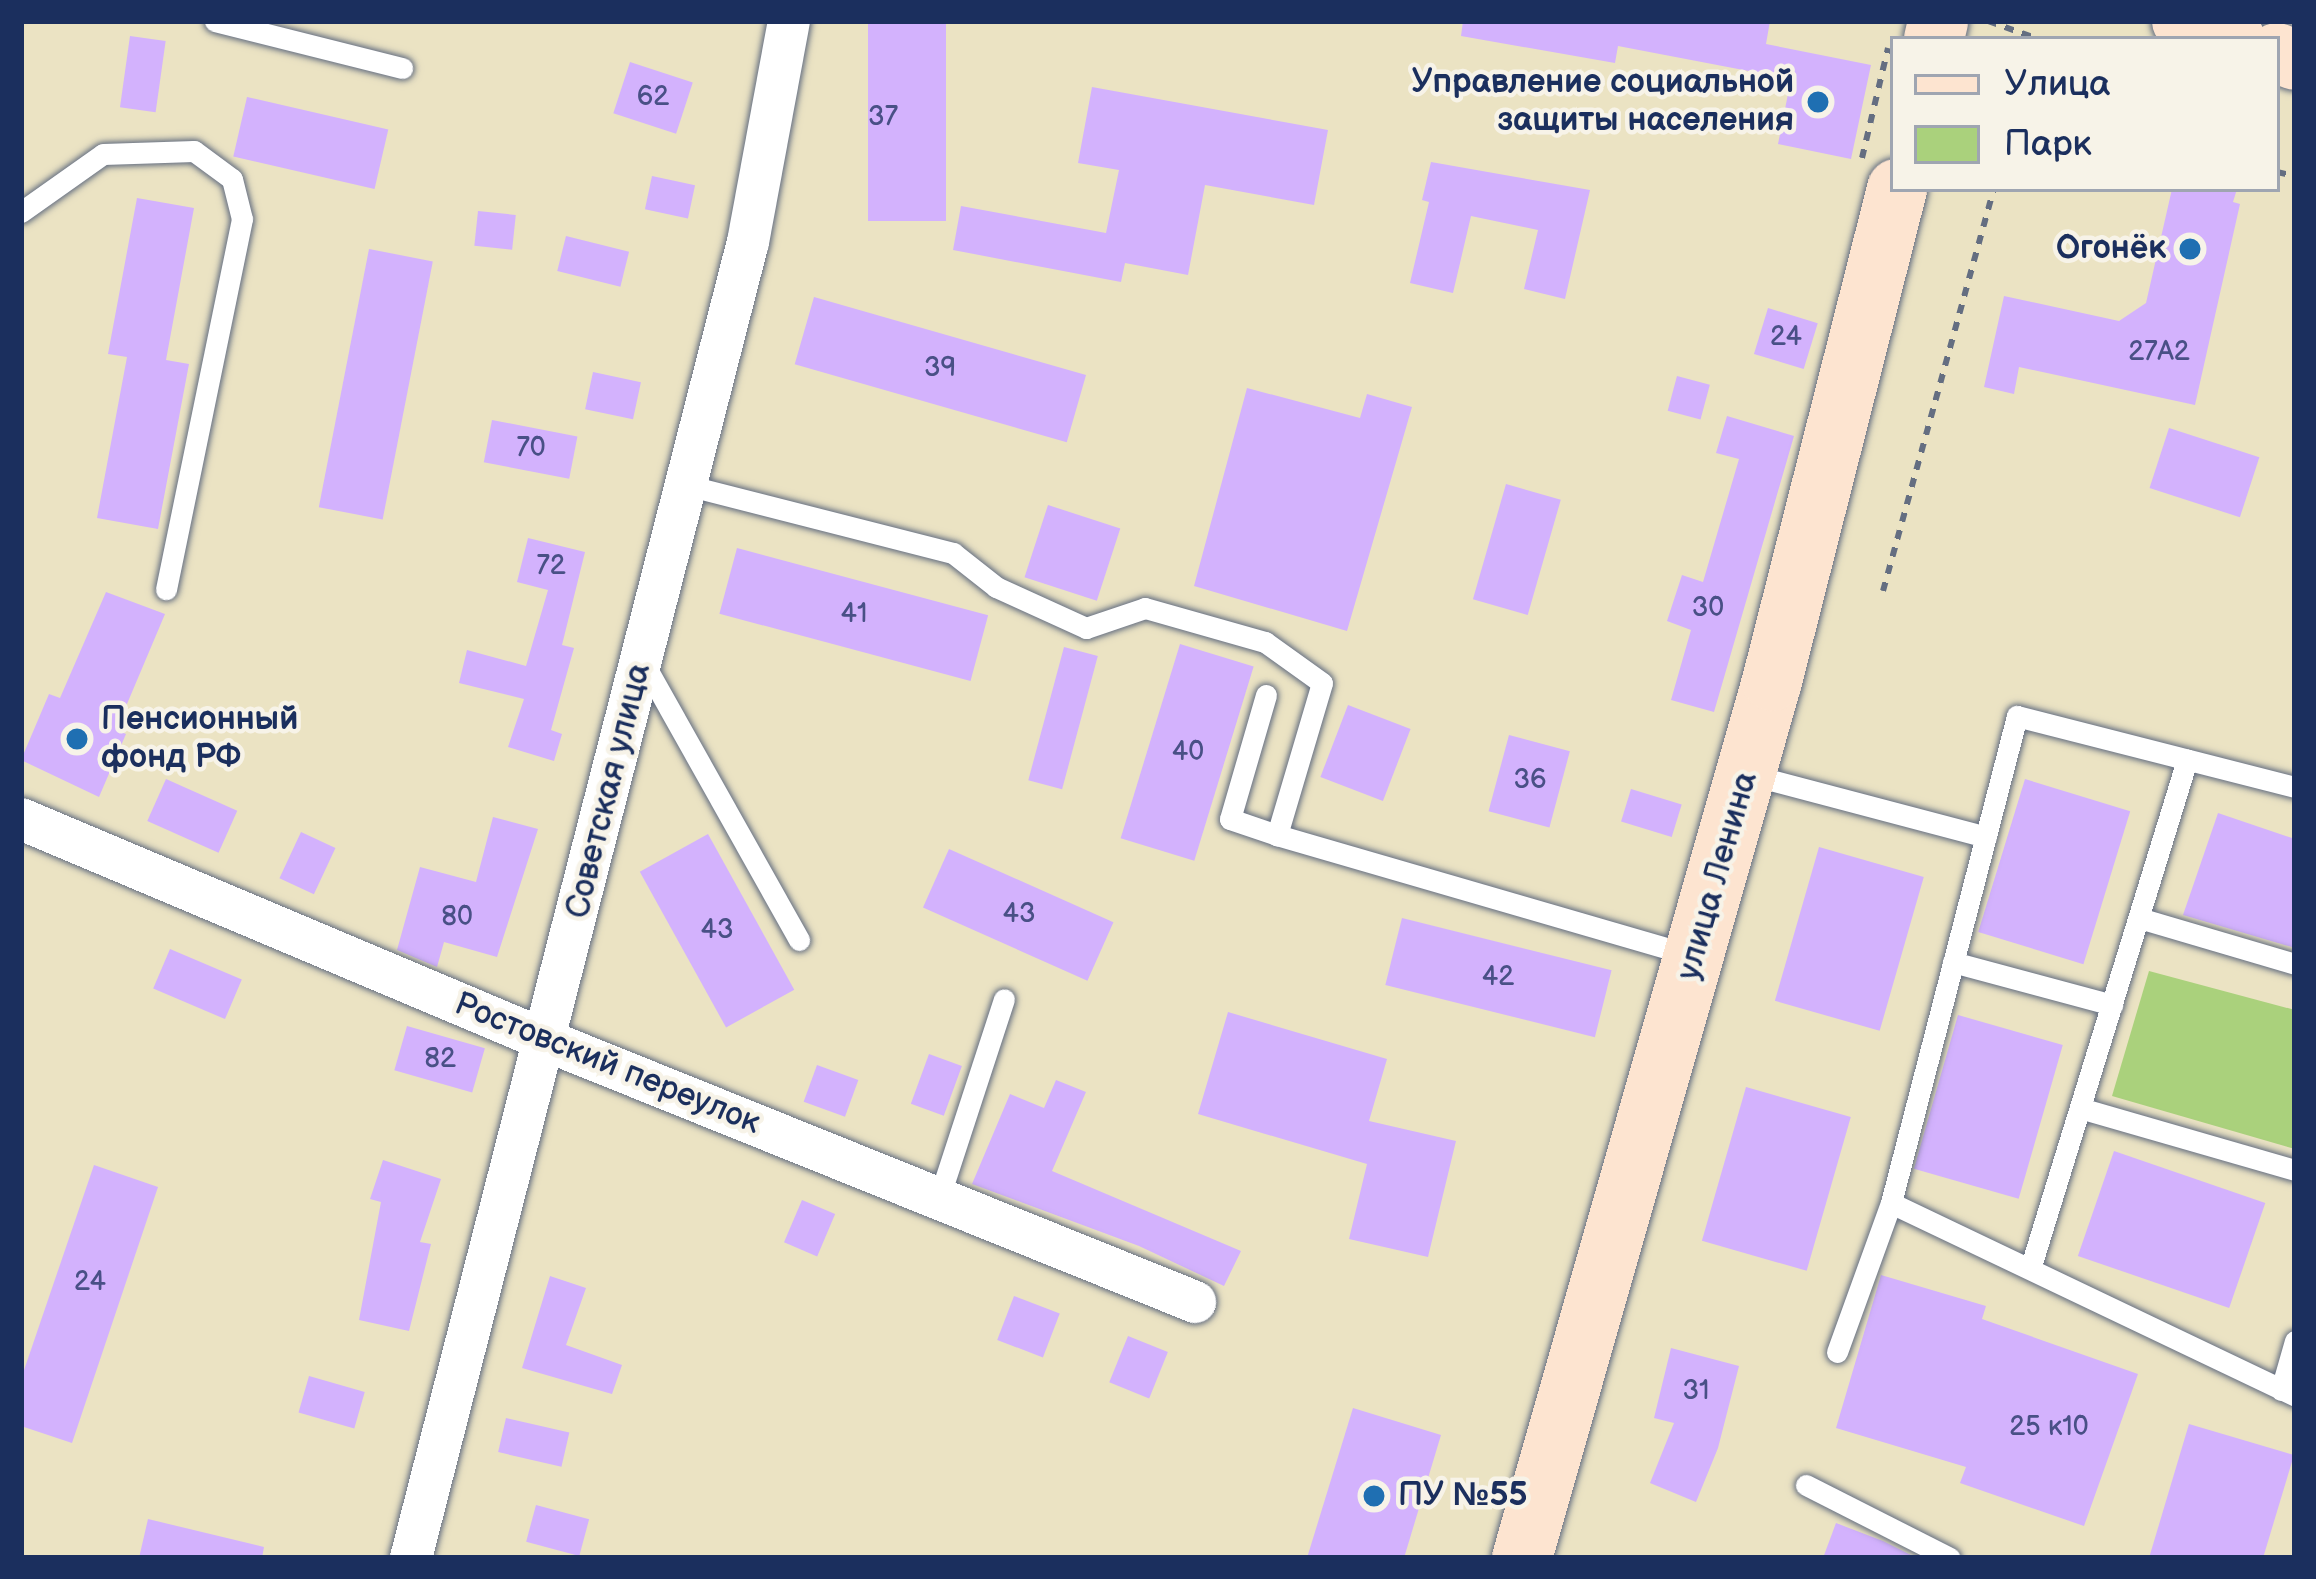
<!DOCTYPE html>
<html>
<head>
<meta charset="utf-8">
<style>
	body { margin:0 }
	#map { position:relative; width:2316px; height:1579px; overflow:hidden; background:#ebe3c3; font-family:"Balsamiq Sans",sans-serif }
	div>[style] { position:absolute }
	.green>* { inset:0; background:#aad17c }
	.building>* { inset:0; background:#d3b2fd; transform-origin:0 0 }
	.path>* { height:6px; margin-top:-3px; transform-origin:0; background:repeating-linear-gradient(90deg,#646e81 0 9px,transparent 0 18px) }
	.roads { filter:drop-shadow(0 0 3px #646e81) drop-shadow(0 0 3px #646e81) }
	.lane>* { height:21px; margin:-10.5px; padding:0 10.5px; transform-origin:10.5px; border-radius:10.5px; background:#fff }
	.street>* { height:42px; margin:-21px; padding:0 21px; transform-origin:21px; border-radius:21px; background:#fff }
	.secondary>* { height:60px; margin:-30px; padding:0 30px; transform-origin:30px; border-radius:30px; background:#fde4d0 }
	.dots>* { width:33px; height:33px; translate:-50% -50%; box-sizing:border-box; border:6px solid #f7f3e8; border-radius:50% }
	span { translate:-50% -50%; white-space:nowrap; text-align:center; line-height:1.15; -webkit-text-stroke:9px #f7f3e8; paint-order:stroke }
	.number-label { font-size:27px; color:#495086 }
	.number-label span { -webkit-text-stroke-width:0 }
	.poi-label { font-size:33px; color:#1b2f5e; font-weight:700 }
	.right { translate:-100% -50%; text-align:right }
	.left { translate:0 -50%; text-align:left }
	.street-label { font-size:33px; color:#1b2f5e }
	.frame { position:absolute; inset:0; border:24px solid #1b2f5e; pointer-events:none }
	.legend { position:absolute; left:1890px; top:36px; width:390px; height:156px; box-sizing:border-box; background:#f7f3e8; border:3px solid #9fa5b1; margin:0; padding:15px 21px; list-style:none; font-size:36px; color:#1b2f5e }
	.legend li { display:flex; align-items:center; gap:24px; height:60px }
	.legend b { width:60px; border:3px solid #9fa5b1 }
</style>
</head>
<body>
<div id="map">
	<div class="green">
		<div style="clip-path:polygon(2149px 971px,2295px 1010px,2295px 1149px,2112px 1096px)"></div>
	</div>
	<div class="building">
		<div style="left:868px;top:21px;width:78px;height:200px"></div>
		<div style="clip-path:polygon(1463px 21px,1770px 21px,1766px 44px,1871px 65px,1851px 159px,1778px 144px,1791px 79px,1618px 46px,1615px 63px,1461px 36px)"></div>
		<div style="left:130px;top:36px;width:36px;height:72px;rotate:8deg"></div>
		<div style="left:630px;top:62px;width:66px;height:54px;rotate:18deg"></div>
		<div style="clip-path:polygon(1092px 87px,1328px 130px,1314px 205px,1205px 185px,1188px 275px,1125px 263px,1121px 282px,953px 250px,961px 206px,1106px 233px,1119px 170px,1078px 163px)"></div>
		<div style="left:247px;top:97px;width:145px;height:61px;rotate:13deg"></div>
		<div style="clip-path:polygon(1431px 162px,1590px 190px,1565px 299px,1524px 289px,1538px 230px,1471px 216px,1453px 293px,1410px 283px,1429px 202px,1422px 200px)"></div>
		<div style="left:652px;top:176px;width:44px;height:34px;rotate:12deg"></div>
		<div style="clip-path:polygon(2172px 189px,2237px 189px,2233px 202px,2240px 204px,2195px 405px,2019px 367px,2014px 394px,1984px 387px,2004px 296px,2119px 321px,2146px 303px)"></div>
		<div style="clip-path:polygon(137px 198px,194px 208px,166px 360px,189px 364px,158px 529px,97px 518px,127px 357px,108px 354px)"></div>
		<div style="left:478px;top:211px;width:38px;height:35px;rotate:6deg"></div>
		<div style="left:566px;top:236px;width:65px;height:36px;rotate:14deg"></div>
		<div style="left:369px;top:249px;width:65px;height:263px;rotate:11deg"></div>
		<div style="left:814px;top:297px;width:283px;height:70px;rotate:16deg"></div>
		<div style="left:1768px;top:308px;width:52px;height:48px;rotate:17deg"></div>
		<div style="left:593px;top:372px;width:49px;height:38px;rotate:12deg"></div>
		<div style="left:1677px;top:376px;width:34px;height:36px;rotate:15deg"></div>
		<div style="clip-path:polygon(1247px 388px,1360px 418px,1367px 394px,1412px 407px,1347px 631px,1194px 586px)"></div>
		<div style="clip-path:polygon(1727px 416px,1794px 436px,1714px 712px,1671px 700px,1691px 630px,1667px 621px,1682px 575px,1703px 582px,1739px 459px,1716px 453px)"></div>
		<div style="left:492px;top:420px;width:87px;height:43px;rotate:11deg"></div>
		<div style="left:2169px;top:428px;width:95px;height:63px;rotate:18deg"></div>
		<div style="left:1506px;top:484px;width:57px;height:120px;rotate:16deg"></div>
		<div style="left:1048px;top:505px;width:76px;height:76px;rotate:18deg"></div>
		<div style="clip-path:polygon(528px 538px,585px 552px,562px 645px,574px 648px,551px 730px,562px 734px,554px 761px,508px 747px,524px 699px,459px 683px,467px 650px,526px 666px,548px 590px,517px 582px)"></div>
		<div style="left:737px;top:548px;width:260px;height:68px;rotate:15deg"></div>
		<div style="clip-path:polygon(106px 592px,165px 614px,116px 730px,126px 734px,99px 797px,21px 760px,49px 694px,60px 698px)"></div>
		<div style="left:1180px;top:644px;width:77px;height:203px;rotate:17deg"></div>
		<div style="left:1064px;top:647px;width:35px;height:138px;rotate:15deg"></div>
		<div style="left:1348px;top:705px;width:67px;height:77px;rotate:21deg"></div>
		<div style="left:1509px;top:735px;width:63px;height:79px;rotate:15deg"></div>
		<div style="left:166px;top:779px;width:78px;height:46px;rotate:24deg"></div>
		<div style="left:2025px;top:779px;width:110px;height:160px;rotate:17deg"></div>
		<div style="left:1631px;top:789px;width:53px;height:34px;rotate:17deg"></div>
		<div style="clip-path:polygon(2218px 813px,2295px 839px,2295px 948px,2183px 915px)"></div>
		<div style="clip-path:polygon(493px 817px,538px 829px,497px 957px,444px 942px,437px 967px,397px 950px,420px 867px,476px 882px)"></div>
		<div style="left:301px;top:832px;width:38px;height:51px;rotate:25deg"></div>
		<div style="left:708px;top:834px;width:178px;height:78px;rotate:61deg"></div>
		<div style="left:1819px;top:847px;width:109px;height:160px;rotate:16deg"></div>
		<div style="left:949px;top:849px;width:180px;height:64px;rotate:24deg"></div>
		<div style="left:1402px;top:918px;width:216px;height:69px;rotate:14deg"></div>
		<div style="left:170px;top:949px;width:78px;height:43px;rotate:23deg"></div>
		<div style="clip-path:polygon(1228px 1012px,1387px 1059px,1369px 1121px,1456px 1141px,1428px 1257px,1349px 1239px,1367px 1164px,1198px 1114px)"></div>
		<div style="left:1958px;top:1015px;width:109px;height:160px;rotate:16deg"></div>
		<div style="left:407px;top:1026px;width:81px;height:46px;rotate:16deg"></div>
		<div style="left:929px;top:1054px;width:35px;height:53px;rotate:20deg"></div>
		<div style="left:817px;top:1065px;width:44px;height:39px;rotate:20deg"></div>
		<div style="clip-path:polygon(1056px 1080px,1086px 1092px,1052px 1171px,1241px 1251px,1224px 1286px,1139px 1246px,972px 1184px,1010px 1094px,1044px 1108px)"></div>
		<div style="left:1746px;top:1087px;width:109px;height:160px;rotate:16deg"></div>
		<div style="left:2114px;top:1151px;width:160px;height:111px;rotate:19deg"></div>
		<div style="clip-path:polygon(383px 1160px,441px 1179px,420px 1242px,431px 1244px,409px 1331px,359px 1320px,381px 1202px,370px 1199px)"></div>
		<div style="clip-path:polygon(94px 1165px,158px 1187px,72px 1443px,21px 1426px,21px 1379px)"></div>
		<div style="left:802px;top:1200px;width:36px;height:46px;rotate:23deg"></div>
		<div style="clip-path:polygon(1881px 1275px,1986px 1306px,1982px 1319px,2138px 1374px,2084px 1526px,1960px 1483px,1966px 1467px,1836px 1428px)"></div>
		<div style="clip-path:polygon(550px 1276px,586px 1288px,566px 1345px,622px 1365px,612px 1394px,522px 1368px)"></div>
		<div style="left:1014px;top:1296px;width:49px;height:47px;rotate:21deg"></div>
		<div style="left:1128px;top:1336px;width:43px;height:50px;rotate:22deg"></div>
		<div style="clip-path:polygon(1671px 1348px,1739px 1366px,1718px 1448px,1696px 1502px,1650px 1483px,1674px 1423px,1654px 1418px)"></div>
		<div style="left:309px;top:1376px;width:58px;height:38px;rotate:16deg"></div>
		<div style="clip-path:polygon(1353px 1408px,1441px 1435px,1404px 1558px,1307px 1558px)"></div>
		<div style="left:506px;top:1418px;width:65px;height:35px;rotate:13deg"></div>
		<div style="clip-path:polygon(2189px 1424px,2294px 1455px,2263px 1558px,2149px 1558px)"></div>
		<div style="left:536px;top:1505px;width:55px;height:38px;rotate:15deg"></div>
		<div style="clip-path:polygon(148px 1519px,264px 1547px,262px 1558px,139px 1558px)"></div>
		<div style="clip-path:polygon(1836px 1523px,1883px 1541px,1917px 1558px,1823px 1558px)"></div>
	</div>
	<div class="path">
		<div style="left:1988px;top:21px;width:53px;rotate:19.8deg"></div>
		<div style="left:1862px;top:158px;width:113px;rotate:-76.7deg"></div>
		<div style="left:2277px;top:172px;width:18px;rotate:13deg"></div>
		<div style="left:1883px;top:591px;width:417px;rotate:-74.6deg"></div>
	</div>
	<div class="roads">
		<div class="lane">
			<div style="left:215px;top:21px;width:193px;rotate:14.1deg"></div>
			<div style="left:21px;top:212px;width:100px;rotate:-35.3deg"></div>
			<div style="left:103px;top:154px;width:91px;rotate:-1.9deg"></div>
			<div style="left:194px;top:151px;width:47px;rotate:36.4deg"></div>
			<div style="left:232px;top:179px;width:41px;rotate:76deg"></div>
			<div style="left:242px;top:219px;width:378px;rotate:101.6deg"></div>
			<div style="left:686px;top:485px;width:276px;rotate:14.3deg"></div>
			<div style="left:953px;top:553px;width:55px;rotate:38.3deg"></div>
			<div style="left:996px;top:587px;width:99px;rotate:24.5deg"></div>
			<div style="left:1086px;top:628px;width:62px;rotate:-18.7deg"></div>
			<div style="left:1145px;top:608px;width:125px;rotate:15.8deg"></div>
			<div style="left:1265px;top:642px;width:70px;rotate:35.7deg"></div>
			<div style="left:1322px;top:683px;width:159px;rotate:106.5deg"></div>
			<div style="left:1277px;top:835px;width:430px;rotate:16.2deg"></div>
			<div style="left:642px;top:660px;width:321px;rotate:60.7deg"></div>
			<div style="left:1266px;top:695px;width:129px;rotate:106.2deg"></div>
			<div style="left:1230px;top:819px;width:50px;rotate:18.8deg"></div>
			<div style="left:1748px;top:774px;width:246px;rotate:14.8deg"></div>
			<div style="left:2295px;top:787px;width:287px;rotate:-165.7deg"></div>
			<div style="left:2017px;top:716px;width:503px;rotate:104.51deg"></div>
			<div style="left:1891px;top:1203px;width:448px;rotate:25.5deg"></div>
			<div style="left:2139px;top:918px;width:163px;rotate:16.4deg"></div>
			<div style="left:1953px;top:962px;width:165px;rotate:15.1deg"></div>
			<div style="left:2080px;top:1108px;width:224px;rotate:16.1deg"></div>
			<div style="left:939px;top:1198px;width:209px;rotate:-71.9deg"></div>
			<div style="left:2031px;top:1266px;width:530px;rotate:-72.87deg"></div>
			<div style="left:1837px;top:1352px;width:158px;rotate:-70.1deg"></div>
			<div style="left:2281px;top:1390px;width:51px;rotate:-74.1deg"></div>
			<div style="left:1806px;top:1485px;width:161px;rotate:26.9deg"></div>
		</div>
		<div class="street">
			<div style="left:21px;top:819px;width:569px;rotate:22.87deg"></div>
			<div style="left:545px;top:1040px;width:701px;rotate:21.95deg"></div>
			<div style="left:411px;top:1558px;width:1358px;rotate:-75.64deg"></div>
			<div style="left:748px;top:242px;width:225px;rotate:-79.5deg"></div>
		</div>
		<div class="secondary">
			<div style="left:2182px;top:21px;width:56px;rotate:18.8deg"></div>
			<div style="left:1934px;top:39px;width:18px;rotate:-77deg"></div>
			<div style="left:2277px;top:53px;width:19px;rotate:21deg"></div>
			<div style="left:1522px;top:1558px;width:912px;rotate:-74.09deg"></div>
			<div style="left:1772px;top:681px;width:508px;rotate:-75.74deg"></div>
		</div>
	</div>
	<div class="dots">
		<div style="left:1818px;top:102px;background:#1f6fb2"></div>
		<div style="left:2190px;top:249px;background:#1f6fb2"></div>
		<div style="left:77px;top:739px;background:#1f6fb2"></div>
		<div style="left:1374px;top:1496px;background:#1f6fb2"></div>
	</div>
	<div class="number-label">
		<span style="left:653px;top:98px">62</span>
		<span style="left:883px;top:118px">37</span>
		<span style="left:1786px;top:338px">24</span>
		<span style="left:2159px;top:353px">27А2</span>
		<span style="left:940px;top:369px">39</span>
		<span style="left:531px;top:449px">70</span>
		<span style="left:551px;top:567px">72</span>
		<span style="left:1708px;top:609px">30</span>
		<span style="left:854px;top:615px">41</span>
		<span style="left:1188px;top:753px">40</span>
		<span style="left:1530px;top:781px">36</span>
		<span style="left:1019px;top:915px">43</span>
		<span style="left:457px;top:918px">80</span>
		<span style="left:717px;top:931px">43</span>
		<span style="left:1498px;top:978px">42</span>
		<span style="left:440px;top:1060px">82</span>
		<span style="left:90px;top:1283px">24</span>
		<span style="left:1696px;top:1392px">31</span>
		<span style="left:2049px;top:1428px">25 к10</span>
	</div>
	<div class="poi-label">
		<span class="right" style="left:1794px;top:102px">Управление социальной<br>защиты населения</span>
		<span class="right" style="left:2166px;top:249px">Огонёк</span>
		<span class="left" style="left:101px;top:739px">Пенсионный<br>фонд РФ</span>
		<span class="left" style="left:1398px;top:1496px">ПУ №55</span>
	</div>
	<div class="street-label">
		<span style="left:609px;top:791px;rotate:-76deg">Советская улица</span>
		<span style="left:1718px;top:876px;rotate:-74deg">улица Ленина</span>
		<span style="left:607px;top:1064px;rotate:22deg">Ростовский переулок</span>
	</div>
	<div class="frame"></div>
	<ul class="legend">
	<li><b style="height:15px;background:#fde4d0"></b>Улица</li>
	<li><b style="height:33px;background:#aad17c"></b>Парк</li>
	</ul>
</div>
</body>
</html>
